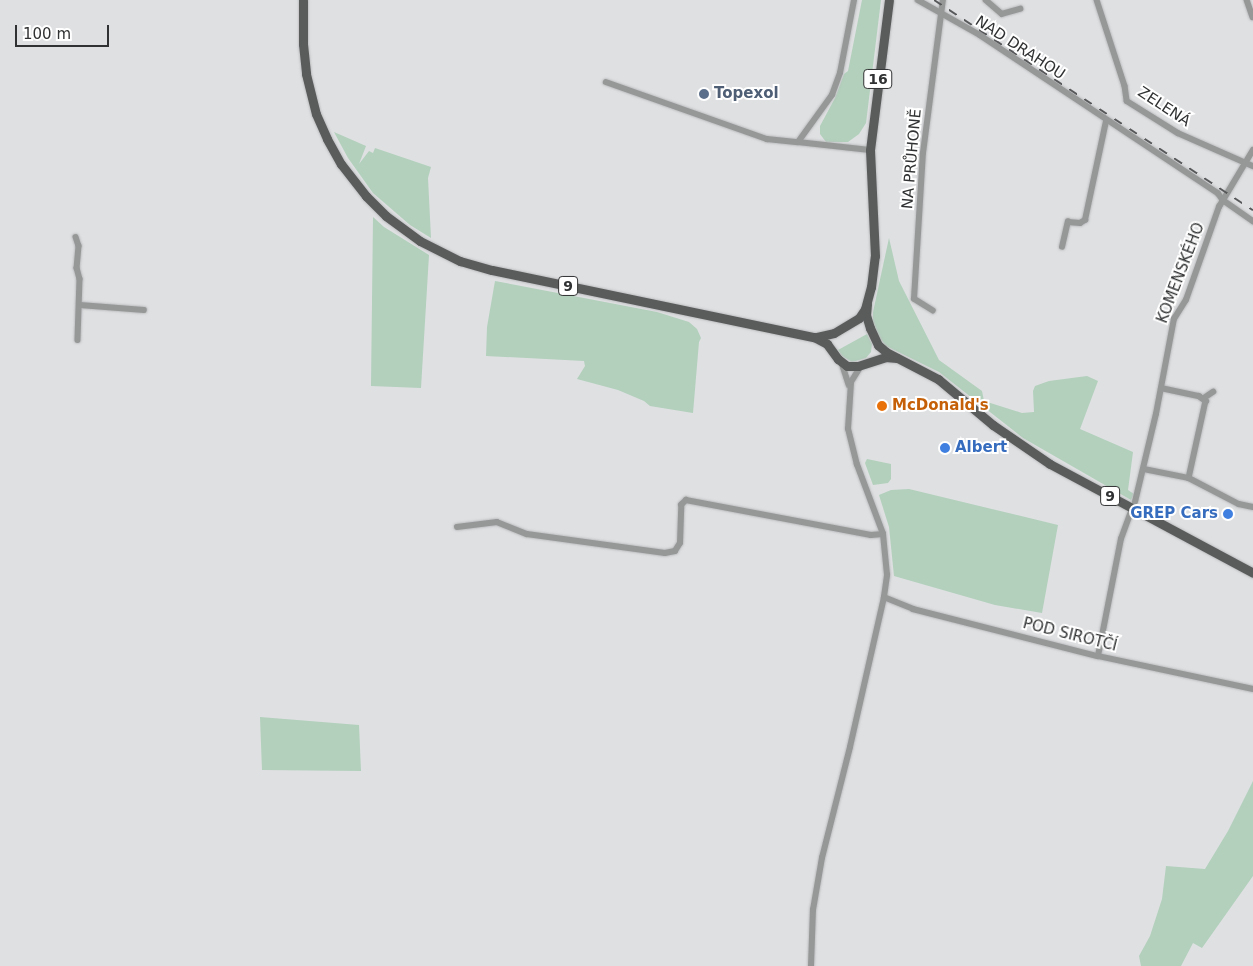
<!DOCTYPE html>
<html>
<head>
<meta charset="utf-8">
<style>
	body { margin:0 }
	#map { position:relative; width:1253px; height:966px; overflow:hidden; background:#dfe0e2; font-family:"DejaVu Sans",sans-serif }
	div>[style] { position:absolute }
	.green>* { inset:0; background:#b2d0bc }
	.roads { filter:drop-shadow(0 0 1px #bcbdbf) drop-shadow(0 0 1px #bcbdbf) }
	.street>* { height:5.5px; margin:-2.75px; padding:0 2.75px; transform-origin:2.75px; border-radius:2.75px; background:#969898 }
	.primary>* { height:9px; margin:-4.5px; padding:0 4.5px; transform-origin:4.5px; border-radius:4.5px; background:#5a5c5c }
	.rail>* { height:2px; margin-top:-1px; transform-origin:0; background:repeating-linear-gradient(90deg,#575859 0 9px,transparent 0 18px) }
	.dots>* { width:14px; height:14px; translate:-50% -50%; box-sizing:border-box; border:2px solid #fff; border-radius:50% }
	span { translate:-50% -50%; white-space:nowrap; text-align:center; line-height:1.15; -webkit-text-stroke:4px #fff; paint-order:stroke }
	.shield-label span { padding:1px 4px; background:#fff; border:1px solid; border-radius:4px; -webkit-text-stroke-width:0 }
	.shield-label { font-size:14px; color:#303132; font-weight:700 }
	.street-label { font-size:15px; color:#303132 }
	.service-label { font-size:15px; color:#4e5e75; font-weight:700 }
	.left { translate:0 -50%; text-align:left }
	.food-label { font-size:15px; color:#c56008; font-weight:700 }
	.shop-label { font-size:15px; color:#366cbe; font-weight:700 }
	.right { translate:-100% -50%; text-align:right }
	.scale { position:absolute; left:15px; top:25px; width:94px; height:22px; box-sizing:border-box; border:2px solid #303132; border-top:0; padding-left:6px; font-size:15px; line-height:18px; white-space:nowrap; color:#303132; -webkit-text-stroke:4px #fff; paint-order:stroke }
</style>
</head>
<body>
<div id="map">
	<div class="green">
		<div style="clip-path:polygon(862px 0,881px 0,866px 123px,859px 134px,848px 142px,826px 142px,820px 134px,820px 126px,835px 98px,844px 74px,848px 71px)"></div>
		<div style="clip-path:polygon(334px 132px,366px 146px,359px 164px,369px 151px,373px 153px,375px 148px,431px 167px,428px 178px,431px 238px,410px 225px,373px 193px,348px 158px)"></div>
		<div style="clip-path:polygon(373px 217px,384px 227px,429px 255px,421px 388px,371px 386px)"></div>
		<div style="clip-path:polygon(889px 238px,899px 281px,939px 360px,982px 391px,984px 401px,1022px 413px,1034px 412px,1033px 391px,1035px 386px,1049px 381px,1087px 376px,1098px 381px,1080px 429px,1133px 452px,1128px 490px,1134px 494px,1131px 500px,1023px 438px,939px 372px,886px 346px,878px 336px,873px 324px,873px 312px)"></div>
		<div style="clip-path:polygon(495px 281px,657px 312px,689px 322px,697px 329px,701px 338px,699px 342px,693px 413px,650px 406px,644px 401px,618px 390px,577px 379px,585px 366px,584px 361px,486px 356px,487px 327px)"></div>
		<div style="clip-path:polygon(867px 334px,872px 344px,871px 352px,866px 358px,852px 362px,842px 356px,838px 350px)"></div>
		<div style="clip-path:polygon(867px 459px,891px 464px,891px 479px,888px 483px,873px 485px,865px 463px)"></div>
		<div style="clip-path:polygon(909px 489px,1058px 525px,1042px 613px,995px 605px,894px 576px,889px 527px,879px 495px,891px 490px)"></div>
		<div style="clip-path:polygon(260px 717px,359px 725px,361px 771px,262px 770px)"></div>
		<div style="clip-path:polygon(1253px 781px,1253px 876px,1202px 948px,1193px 943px,1181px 966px,1141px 966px,1139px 956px,1150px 936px,1162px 899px,1166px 866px,1205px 869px,1228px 831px)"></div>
	</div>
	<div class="roads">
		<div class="street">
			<div style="left:918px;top:0;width:71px;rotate:29.4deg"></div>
			<div style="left:980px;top:35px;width:286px;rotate:33.6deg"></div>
			<div style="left:1218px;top:193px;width:9px;rotate:54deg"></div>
			<div style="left:1223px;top:200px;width:37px;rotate:35deg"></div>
			<div style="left:986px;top:0;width:21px;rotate:41deg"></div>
			<div style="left:1002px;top:14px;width:19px;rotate:-16deg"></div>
			<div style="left:1097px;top:0;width:90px;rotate:72deg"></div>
			<div style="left:1125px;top:86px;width:15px;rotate:82deg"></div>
			<div style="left:1127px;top:101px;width:60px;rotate:32.1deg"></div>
			<div style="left:1178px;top:133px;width:82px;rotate:23.7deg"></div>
			<div style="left:1247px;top:0;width:18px;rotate:71deg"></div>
			<div style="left:606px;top:82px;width:171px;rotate:19.5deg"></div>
			<div style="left:767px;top:139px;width:31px;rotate:6deg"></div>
			<div style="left:798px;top:142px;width:58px;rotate:-54.1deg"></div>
			<div style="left:832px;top:95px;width:23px;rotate:-70deg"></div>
			<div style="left:840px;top:73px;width:74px;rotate:-79.1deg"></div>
			<div style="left:798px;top:142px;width:72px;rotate:6.3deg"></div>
			<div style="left:76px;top:237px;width:9px;rotate:72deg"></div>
			<div style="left:79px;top:246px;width:22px;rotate:95deg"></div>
			<div style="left:77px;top:268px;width:11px;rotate:75deg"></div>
			<div style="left:80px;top:279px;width:61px;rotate:91.9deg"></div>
			<div style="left:1062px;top:247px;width:26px;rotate:-77deg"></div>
			<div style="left:1068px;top:222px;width:12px;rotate:5deg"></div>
			<div style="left:1080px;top:223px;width:6px;rotate:-31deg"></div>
			<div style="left:1085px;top:220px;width:101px;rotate:-78deg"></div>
			<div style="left:80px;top:305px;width:64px;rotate:4.5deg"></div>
			<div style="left:933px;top:311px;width:22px;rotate:-148deg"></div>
			<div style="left:914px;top:299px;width:146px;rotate:-86.5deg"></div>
			<div style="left:923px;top:153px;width:154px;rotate:-82.6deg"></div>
			<div style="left:842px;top:363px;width:23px;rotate:72deg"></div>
			<div style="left:1161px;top:388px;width:39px;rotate:12deg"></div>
			<div style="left:1199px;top:396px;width:9px;rotate:36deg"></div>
			<div style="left:1206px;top:401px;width:79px;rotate:102.4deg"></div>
			<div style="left:1204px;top:398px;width:11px;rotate:-34deg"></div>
			<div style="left:1144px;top:469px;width:46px;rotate:11.3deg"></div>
			<div style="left:1189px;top:478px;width:56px;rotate:27.5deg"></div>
			<div style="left:1239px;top:504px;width:14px;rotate:12deg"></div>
			<div style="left:1135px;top:502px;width:90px;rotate:-76.6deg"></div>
			<div style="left:1156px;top:414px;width:97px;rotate:-79.3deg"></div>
			<div style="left:1174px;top:319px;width:22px;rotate:-58deg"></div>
			<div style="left:1186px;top:300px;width:99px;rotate:-70.5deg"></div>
			<div style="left:1219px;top:207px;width:66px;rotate:-59.2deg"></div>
			<div style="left:457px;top:527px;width:40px;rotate:-7.1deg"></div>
			<div style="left:497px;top:522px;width:32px;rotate:22deg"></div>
			<div style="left:527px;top:534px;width:139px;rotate:7.8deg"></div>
			<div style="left:665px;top:553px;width:10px;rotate:-11deg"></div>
			<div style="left:675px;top:551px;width:9px;rotate:-58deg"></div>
			<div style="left:680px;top:543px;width:38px;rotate:-88deg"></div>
			<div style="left:681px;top:505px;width:7px;rotate:-45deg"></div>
			<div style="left:686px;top:500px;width:188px;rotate:10.7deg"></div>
			<div style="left:871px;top:535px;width:12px;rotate:-5deg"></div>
			<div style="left:884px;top:597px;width:31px;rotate:22deg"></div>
			<div style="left:913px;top:609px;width:191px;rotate:14.3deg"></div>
			<div style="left:1098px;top:656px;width:158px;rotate:12deg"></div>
			<div style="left:1098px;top:656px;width:119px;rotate:-78.9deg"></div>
			<div style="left:1121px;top:539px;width:27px;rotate:-70deg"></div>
			<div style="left:811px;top:966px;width:56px;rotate:-88deg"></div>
			<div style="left:813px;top:910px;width:53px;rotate:-80.2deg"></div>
			<div style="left:822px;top:858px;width:114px;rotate:-75.8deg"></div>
			<div style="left:850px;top:747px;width:154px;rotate:-77.2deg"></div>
			<div style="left:884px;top:597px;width:22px;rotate:-82deg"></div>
			<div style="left:887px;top:575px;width:41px;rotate:-95.6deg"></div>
			<div style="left:883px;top:534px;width:74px;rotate:-110.6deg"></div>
			<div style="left:857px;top:465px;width:37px;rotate:-104deg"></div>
			<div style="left:848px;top:429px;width:47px;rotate:-86.3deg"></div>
			<div style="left:851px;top:382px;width:19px;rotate:-58deg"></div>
		</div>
		<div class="primary">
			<div style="left:303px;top:0;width:44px;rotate:90deg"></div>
			<div style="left:303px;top:44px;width:30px;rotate:84deg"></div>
			<div style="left:306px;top:74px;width:41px;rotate:76deg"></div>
			<div style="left:316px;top:114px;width:27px;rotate:66deg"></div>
			<div style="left:327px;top:139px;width:29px;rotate:61deg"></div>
			<div style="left:341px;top:164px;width:41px;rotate:52deg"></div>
			<div style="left:366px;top:196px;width:28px;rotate:45deg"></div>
			<div style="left:386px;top:216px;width:42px;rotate:36.3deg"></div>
			<div style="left:420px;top:241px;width:45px;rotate:26.6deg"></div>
			<div style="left:460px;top:261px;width:33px;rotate:16deg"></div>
			<div style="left:492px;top:270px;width:329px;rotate:11.8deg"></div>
			<div style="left:814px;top:337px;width:15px;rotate:28deg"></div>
			<div style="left:827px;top:344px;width:19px;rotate:54deg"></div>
			<div style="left:838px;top:359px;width:11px;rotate:38deg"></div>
			<div style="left:847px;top:366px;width:11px"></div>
			<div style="left:858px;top:366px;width:28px;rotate:-18deg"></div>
			<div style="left:885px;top:357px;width:12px;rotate:5deg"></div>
			<div style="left:867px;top:304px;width:11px;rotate:95deg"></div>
			<div style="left:866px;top:315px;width:14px;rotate:73deg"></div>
			<div style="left:870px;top:328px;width:19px;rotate:65deg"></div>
			<div style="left:878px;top:345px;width:11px;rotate:41deg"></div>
			<div style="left:886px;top:352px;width:59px;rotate:27.4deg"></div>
			<div style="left:938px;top:379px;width:72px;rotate:39.9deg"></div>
			<div style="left:993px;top:425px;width:69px;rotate:34.4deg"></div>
			<div style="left:1050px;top:464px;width:230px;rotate:28.2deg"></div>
			<div style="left:817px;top:337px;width:17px;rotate:-13deg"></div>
			<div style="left:834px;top:333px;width:29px;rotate:-31deg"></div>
			<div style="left:859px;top:318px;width:11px;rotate:-56deg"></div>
			<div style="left:865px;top:309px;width:23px;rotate:-75deg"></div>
			<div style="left:871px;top:287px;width:31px;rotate:-83deg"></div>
			<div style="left:875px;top:256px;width:106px;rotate:-92.7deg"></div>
			<div style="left:870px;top:150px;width:151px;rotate:-82.8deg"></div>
		</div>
	</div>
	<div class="rail">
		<div style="left:934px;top:0;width:382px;rotate:33.4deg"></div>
	</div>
	<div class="dots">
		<div style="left:704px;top:94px;background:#5c6f8a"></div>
		<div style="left:882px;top:406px;background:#e8710a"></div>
		<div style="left:945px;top:448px;background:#3f7fe0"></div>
		<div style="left:1228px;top:514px;background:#3f7fe0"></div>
	</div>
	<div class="shield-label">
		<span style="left:878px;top:79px">16</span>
		<span style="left:568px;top:286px">9</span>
		<span style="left:1110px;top:496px">9</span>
	</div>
	<div class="street-label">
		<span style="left:1020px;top:48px;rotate:33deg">NAD DRAHOU</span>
		<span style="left:1164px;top:107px;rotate:33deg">ZELENÁ</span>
		<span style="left:912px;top:159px;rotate:-85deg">NA PRŮHONĚ</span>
		<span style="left:1181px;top:273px;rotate:-69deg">KOMENSKÉHO</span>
		<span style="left:1070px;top:635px;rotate:14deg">POD SIROTČÍ</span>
	</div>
	<div class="service-label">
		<span class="left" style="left:714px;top:94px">Topexol</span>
	</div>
	<div class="food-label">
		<span class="left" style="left:892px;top:406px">McDonald's</span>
	</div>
	<div class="shop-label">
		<span class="left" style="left:955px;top:448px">Albert</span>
		<span class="right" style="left:1218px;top:514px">GREP Cars</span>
	</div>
	<div class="scale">100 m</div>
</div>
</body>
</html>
